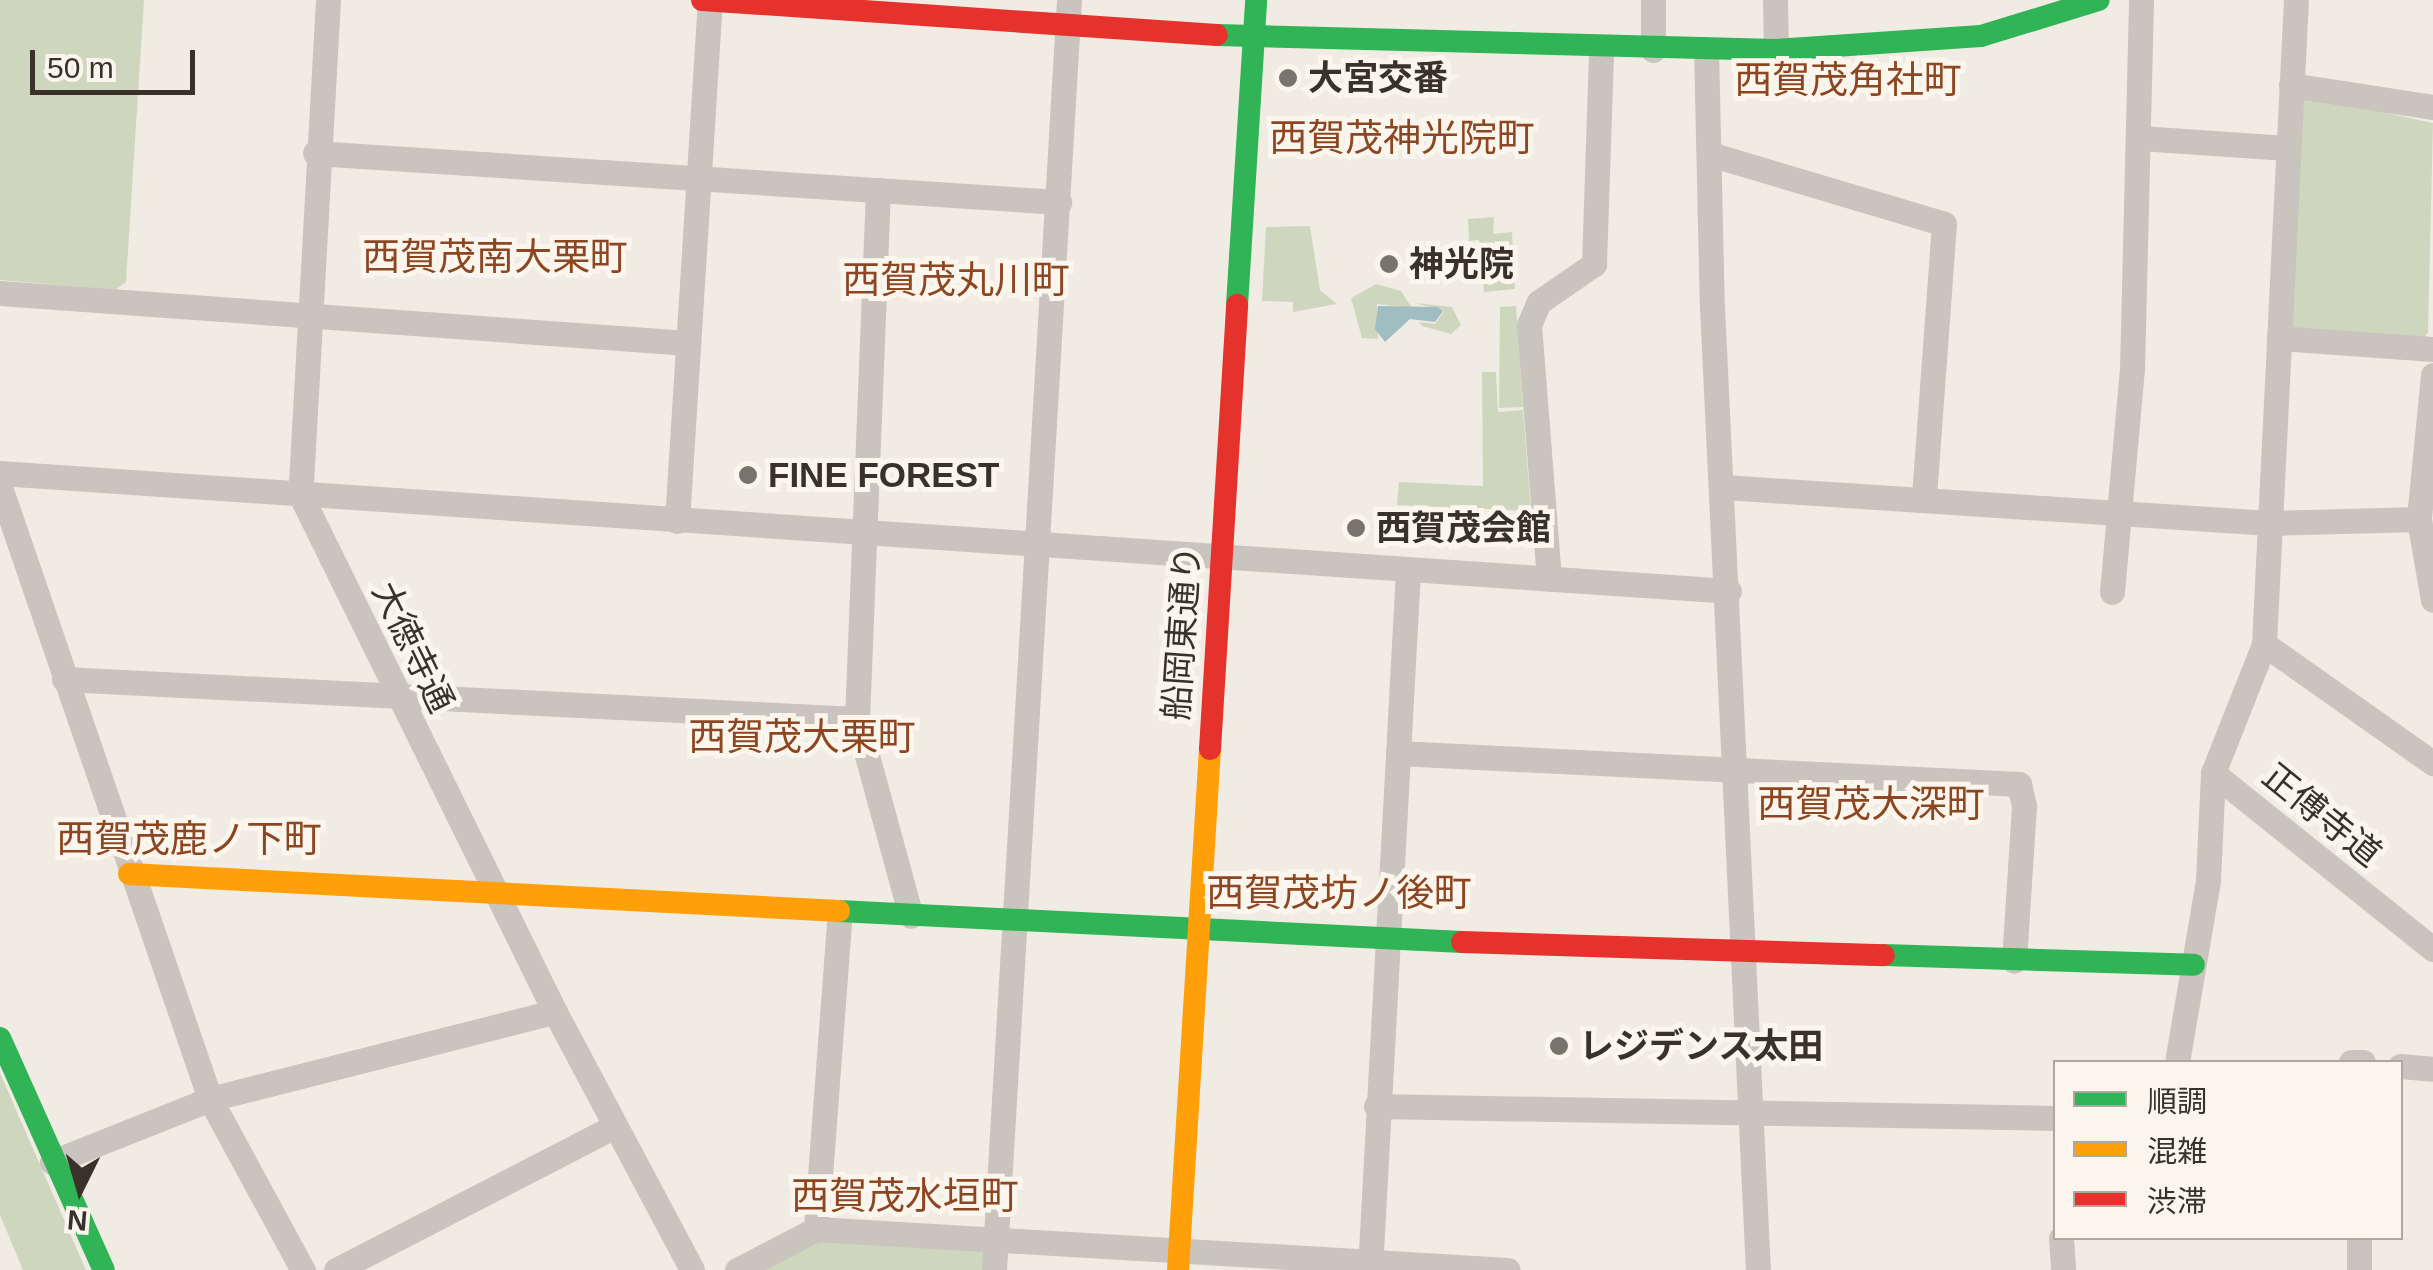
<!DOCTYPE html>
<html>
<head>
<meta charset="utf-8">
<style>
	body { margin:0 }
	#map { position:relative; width:2433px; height:1270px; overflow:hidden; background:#f0ece4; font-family:Helvetica,"Noto Sans JP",sans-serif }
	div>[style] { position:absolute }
	.green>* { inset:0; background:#cfd6be }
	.water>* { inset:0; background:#a0bec1 }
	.street>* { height:25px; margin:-12.5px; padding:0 12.5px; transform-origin:12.5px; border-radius:12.5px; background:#c9c4bd }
	.fast>* { height:22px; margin:-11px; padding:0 11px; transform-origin:11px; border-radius:11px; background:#30b455 }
	.slow>* { height:22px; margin:-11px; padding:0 11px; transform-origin:11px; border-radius:11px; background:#ff9f0a }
	.jam>* { height:22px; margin:-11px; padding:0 11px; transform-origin:11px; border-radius:11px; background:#e5322d }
	.dots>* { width:28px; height:28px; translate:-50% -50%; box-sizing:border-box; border:5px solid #fbf6ed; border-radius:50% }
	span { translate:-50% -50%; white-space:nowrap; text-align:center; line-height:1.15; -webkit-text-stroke:10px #fbf6ed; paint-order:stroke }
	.poi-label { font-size:35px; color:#3b312b; font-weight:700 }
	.left { translate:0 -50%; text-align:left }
	.street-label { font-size:35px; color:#3b312b }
	.neighbourhood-label { font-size:38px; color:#8c4621 }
	.legend { position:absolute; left:2053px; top:1060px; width:350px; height:180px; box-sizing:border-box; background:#fbf6ed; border:2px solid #aea79f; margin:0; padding:12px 18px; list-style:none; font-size:30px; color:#3b312b }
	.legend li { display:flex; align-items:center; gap:20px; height:50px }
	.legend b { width:50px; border:2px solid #aea79f }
	.north { position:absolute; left:30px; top:1140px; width:100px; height:100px; -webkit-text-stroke:8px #fbf6ed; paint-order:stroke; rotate:185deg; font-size:28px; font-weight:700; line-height:40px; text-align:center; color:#3b312b }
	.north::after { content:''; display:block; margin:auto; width:35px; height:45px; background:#3b312b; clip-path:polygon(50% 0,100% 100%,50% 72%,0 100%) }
	.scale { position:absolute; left:30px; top:50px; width:165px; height:45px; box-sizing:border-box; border:5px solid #3b312b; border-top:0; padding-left:12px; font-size:30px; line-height:35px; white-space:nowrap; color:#3b312b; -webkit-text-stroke:8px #fbf6ed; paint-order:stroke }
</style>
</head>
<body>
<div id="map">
	<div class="green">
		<div style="clip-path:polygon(0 0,144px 0,126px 282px,115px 290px,0 280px)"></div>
		<div style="clip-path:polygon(2308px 96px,2433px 123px,2428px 332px,2422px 342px,2290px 328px,2299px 103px)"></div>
		<div style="clip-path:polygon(1494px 217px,1493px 234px,1512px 232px,1515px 289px,1484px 292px,1479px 240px,1469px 241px,1468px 219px)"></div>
		<div style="clip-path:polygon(1310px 226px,1320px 290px,1337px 304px,1293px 312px,1293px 302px,1262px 301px,1266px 227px)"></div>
		<div style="clip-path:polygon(1376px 284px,1401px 291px,1412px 308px,1377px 304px,1378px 339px,1362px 338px,1351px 298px)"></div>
		<div style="clip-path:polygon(1415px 303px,1452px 307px,1461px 325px,1451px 334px,1422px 326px,1419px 322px,1435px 324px,1444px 311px)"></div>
		<div style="clip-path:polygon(1516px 306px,1523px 407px,1499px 408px,1500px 307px)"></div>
		<div style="clip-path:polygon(1482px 372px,1496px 372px,1498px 412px,1523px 410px,1531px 511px,1397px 505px,1399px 482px,1483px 486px)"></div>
		<div style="clip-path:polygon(0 1073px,86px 1270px,23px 1270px,0 1215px)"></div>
		<div style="clip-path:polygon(816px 1239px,987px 1248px,985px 1270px,759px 1270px)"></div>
	</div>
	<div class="water">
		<div style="clip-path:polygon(1378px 306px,1437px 307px,1443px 311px,1435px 322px,1410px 319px,1385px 342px,1375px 329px)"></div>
	</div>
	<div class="street">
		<div style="left:328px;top:0;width:495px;rotate:93.2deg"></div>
		<div style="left:300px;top:494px;width:577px;rotate:63.79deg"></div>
		<div style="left:555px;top:1012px;width:292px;rotate:62deg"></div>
		<div style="left:1653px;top:0;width:50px;rotate:90deg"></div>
		<div style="left:1775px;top:0;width:50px;rotate:88.9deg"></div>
		<div style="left:1706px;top:49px;width:258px;rotate:88.7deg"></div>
		<div style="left:1712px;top:307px;width:964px;rotate:87.27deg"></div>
		<div style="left:2291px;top:85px;width:144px;rotate:8.8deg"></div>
		<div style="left:2140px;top:138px;width:147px;rotate:3.9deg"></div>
		<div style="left:315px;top:153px;width:746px;rotate:3.77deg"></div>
		<div style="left:1713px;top:155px;width:241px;rotate:16.6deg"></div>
		<div style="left:1944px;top:224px;width:276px;rotate:94.2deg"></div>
		<div style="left:878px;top:190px;width:529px;rotate:92.27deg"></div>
		<div style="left:857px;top:719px;width:204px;rotate:74.7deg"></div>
		<div style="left:0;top:293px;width:690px;rotate:4.16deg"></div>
		<div style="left:2279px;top:338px;width:154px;rotate:4.1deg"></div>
		<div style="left:2433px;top:375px;width:145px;rotate:95.6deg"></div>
		<div style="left:2419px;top:519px;width:82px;rotate:80.2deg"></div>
		<div style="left:0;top:473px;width:1733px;rotate:3.9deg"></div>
		<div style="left:0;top:487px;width:647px;rotate:71.06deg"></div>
		<div style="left:210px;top:1099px;width:195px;rotate:61.5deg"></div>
		<div style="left:1724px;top:487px;width:547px;rotate:3.77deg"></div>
		<div style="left:2270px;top:523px;width:149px;rotate:-1.5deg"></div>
		<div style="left:677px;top:521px;width:522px;rotate:-86.38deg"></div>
		<div style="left:1549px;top:579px;width:255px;rotate:-94.5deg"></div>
		<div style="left:1529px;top:325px;width:25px;rotate:-67deg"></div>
		<div style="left:1539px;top:302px;width:67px;rotate:-34.6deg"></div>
		<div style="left:1594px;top:264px;width:215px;rotate:-88.1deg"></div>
		<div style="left:2112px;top:592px;width:223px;rotate:-84.9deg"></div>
		<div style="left:2132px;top:370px;width:370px;rotate:-88.6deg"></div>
		<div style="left:2264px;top:644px;width:207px;rotate:35.2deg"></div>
		<div style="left:64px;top:679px;width:794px;rotate:2.89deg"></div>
		<div style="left:1398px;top:753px;width:622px;rotate:2.86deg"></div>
		<div style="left:2019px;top:784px;width:23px;rotate:77deg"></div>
		<div style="left:2024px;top:806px;width:155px;rotate:93.7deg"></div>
		<div style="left:2213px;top:773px;width:282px;rotate:38.7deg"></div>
		<div style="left:2177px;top:1062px;width:185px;rotate:-80.3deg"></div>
		<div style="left:2208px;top:880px;width:107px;rotate:-87.3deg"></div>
		<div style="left:2213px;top:773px;width:139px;rotate:-68.4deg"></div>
		<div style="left:2264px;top:644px;width:645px;rotate:-87.16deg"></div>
		<div style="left:2351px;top:1062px;width:12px"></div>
		<div style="left:2400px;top:1066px;width:33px;rotate:5deg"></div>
		<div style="left:1376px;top:1106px;width:678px;rotate:1.01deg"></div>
		<div style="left:52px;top:1162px;width:170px;rotate:-21.7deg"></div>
		<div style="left:210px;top:1099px;width:356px;rotate:-14.2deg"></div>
		<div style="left:816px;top:1229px;width:317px;rotate:-85.7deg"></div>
		<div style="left:2061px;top:1238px;width:32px;rotate:86deg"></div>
		<div style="left:2359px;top:1238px;width:32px;rotate:90deg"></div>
		<div style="left:336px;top:1270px;width:314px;rotate:-27.3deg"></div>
		<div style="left:737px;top:1270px;width:89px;rotate:-27.4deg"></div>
		<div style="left:816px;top:1229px;width:693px;rotate:3.39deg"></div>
		<div style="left:994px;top:1270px;width:1272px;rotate:-86.62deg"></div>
		<div style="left:1370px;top:1270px;width:701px;rotate:-86.89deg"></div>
	</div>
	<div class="fast">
		<div style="left:1217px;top:35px;width:559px;rotate:1.54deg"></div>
		<div style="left:1776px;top:50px;width:205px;rotate:-3.9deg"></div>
		<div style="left:1981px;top:36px;width:123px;rotate:-17deg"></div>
		<div style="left:1237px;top:305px;width:306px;rotate:-86.4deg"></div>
		<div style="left:839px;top:911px;width:624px;rotate:2.85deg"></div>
		<div style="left:1884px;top:955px;width:310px;rotate:1.8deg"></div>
		<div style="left:0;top:1038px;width:254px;rotate:65.9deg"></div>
	</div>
	<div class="slow">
		<div style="left:129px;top:874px;width:711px;rotate:2.98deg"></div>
		<div style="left:1178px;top:1270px;width:522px;rotate:-86.49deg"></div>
	</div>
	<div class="jam">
		<div style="left:702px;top:0;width:516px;rotate:3.89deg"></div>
		<div style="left:1210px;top:749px;width:445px;rotate:-86.5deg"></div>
		<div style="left:1462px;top:942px;width:422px;rotate:1.8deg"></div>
	</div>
	<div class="dots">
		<div style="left:1288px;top:78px;background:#7a726c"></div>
		<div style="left:1389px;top:264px;background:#7a726c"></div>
		<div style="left:748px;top:475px;background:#7a726c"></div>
		<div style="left:1356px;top:528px;background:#7a726c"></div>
		<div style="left:1559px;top:1046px;background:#7a726c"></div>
	</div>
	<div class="poi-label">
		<span class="left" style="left:1308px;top:78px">大宮交番</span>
		<span class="left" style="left:1409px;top:264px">神光院</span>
		<span class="left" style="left:768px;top:475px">FINE FOREST</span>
		<span class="left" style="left:1376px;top:528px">西賀茂会館</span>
		<span class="left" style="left:1579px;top:1046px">レジデンス太田</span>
	</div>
	<div class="street-label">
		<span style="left:1182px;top:633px;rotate:-86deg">船岡東通り</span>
		<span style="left:413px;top:647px;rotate:64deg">大徳寺通</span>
		<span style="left:2322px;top:815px;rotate:39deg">正傅寺道</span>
	</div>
	<div class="neighbourhood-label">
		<span style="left:1848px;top:81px">西賀茂角社町</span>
		<span style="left:1402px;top:139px">西賀茂神光院町</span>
		<span style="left:495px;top:258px">西賀茂南大栗町</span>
		<span style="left:956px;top:281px">西賀茂丸川町</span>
		<span style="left:802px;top:738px">西賀茂大栗町</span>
		<span style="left:1871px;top:805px">西賀茂大深町</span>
		<span style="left:189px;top:840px">西賀茂鹿ノ下町</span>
		<span style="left:1339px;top:894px">西賀茂坊ノ後町</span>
		<span style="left:905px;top:1197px">西賀茂水垣町</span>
	</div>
	<ul class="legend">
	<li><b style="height:12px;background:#30b455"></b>順調</li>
	<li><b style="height:12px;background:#ff9f0a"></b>混雑</li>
	<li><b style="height:12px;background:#e5322d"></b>渋滞</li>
	</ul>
	<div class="north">N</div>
	<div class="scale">50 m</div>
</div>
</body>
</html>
